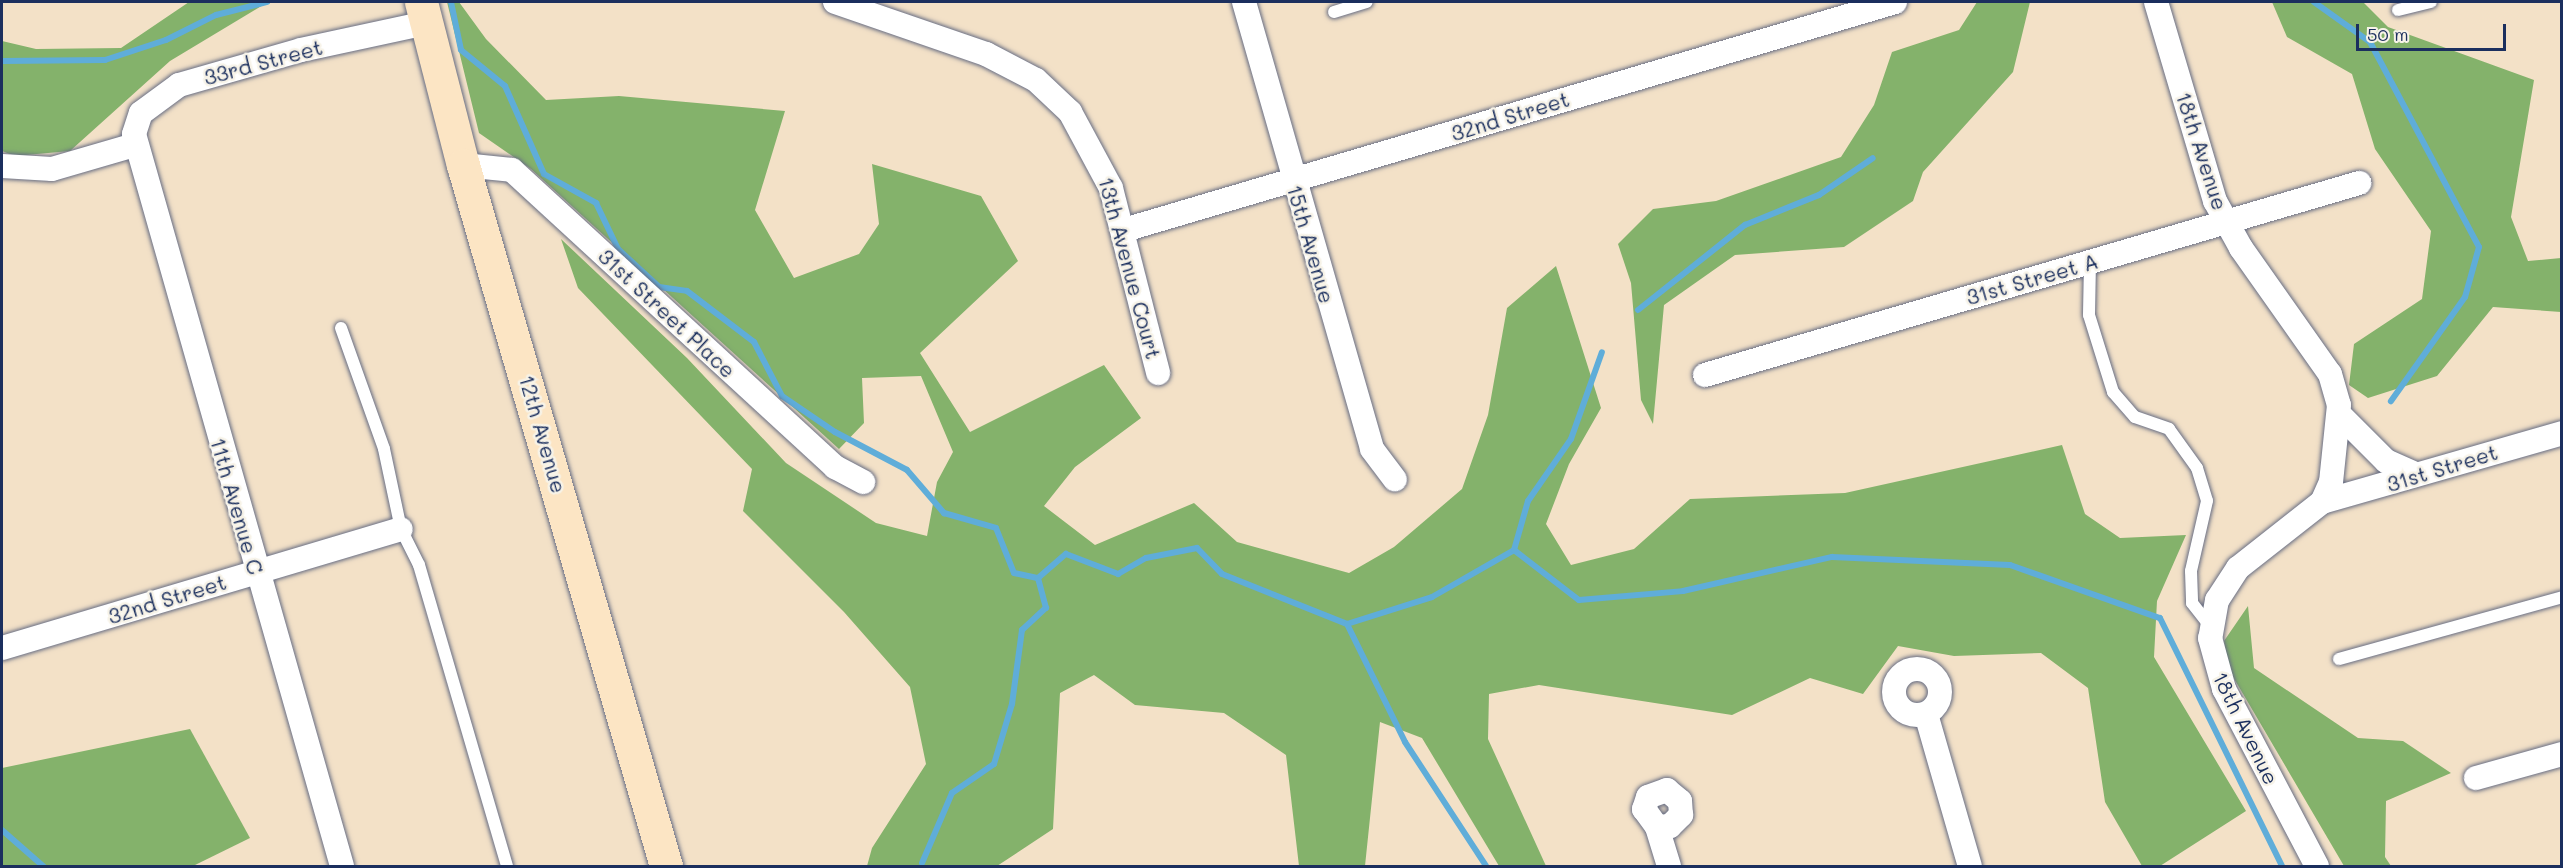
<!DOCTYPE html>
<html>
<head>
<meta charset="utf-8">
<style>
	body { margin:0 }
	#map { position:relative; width:2563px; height:868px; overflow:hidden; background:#f3e1c7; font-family:Mali,sans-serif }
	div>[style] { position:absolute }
	.forest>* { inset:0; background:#84b26b }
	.stream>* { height:6px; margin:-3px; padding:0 3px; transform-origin:3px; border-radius:3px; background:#5fadd9 }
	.roads { filter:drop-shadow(0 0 2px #676d83) drop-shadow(0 0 2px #676d83) }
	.lane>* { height:12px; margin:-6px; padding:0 6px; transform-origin:6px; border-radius:6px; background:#fff }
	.street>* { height:24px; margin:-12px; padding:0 12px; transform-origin:12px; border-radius:12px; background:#fff }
	.street>.ring { margin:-12px; padding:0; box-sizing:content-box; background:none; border:24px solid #fff; border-radius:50% }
	.secondary>* { height:33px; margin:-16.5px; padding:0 16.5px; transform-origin:16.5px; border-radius:16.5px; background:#fce5c4 }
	span { translate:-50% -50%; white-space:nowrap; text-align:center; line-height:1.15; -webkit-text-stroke:5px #f7f3e8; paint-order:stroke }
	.street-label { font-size:21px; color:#1b2f5e }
	.frame { position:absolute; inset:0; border:3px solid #1b2f5e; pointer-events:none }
	.scale { position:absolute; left:2356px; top:24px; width:150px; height:27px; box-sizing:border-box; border:3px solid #1b2f5e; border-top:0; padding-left:8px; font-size:18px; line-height:21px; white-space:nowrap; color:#1b2f5e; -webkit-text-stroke:4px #f7f3e8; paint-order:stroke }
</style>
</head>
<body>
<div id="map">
	<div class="forest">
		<div style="clip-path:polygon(189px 2px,268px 2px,170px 61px,70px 151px,15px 156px,2px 151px,2px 41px,36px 49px,121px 48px)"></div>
		<div style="clip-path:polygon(447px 2px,459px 2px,486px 39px,546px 100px,619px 96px,785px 111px,755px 210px,794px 278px,859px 254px,879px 224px,872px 164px,981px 196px,1018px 261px,920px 353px,970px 432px,1104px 365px,1141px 418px,1075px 467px,1044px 506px,1095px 545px,1194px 503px,1237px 542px,1349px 573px,1394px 547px,1462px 489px,1488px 415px,1507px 308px,1556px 266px,1601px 408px,1569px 464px,1546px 524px,1571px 565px,1634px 549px,1690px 499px,1845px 493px,2062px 445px,2085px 514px,2120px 538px,2186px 535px,2157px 601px,2154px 657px,2246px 811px,2160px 866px,2142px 866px,2105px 802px,2088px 688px,2041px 653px,1954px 656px,1898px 646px,1863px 694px,1810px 678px,1732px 715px,1539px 685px,1489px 694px,1488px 739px,1546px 866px,1499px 866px,1422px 738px,1380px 722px,1365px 866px,1299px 866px,1286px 755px,1224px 713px,1135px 705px,1094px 675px,1060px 693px,1053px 829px,997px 866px,867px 866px,872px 848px,926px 764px,910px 687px,844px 612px,743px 511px,752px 469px,578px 288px,561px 239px,687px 358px,786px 463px,876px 523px,927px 536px,937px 482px,953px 452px,921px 376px,862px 378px,864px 423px,839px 449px,531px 169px,479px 133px)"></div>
		<div style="clip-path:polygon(1977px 2px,2030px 2px,2013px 72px,1923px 172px,1913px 201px,1844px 247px,1735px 255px,1664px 305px,1653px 424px,1641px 400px,1631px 283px,1618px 244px,1653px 209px,1716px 201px,1841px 157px,1874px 105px,1892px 52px,1959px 30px)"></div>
		<div style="clip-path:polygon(2272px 2px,2363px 2px,2388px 27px,2534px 80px,2511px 217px,2528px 261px,2561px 258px,2561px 312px,2493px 307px,2437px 376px,2368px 398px,2349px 385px,2354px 344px,2422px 299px,2431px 231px,2375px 149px,2352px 74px,2287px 37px)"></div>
		<div style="clip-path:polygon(2248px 606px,2254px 668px,2358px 738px,2403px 741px,2451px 773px,2386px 801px,2385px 857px,2391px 866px,2344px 866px,2229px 670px,2224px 641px)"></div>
		<div style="clip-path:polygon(190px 729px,250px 838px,193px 866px,2px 866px,2px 768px)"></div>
	</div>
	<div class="stream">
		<div style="left:451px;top:2px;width:49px;rotate:78.2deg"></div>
		<div style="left:461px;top:50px;width:57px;rotate:39.3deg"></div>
		<div style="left:505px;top:86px;width:96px;rotate:66.1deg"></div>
		<div style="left:544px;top:174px;width:60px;rotate:29.1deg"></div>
		<div style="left:596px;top:203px;width:51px;rotate:64.4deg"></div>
		<div style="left:618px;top:249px;width:56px;rotate:42.8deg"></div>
		<div style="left:659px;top:287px;width:28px;rotate:8deg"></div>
		<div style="left:687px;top:291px;width:84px;rotate:37.3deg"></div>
		<div style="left:754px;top:342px;width:61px;rotate:62.6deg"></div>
		<div style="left:782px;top:396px;width:64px;rotate:34.2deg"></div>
		<div style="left:835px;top:432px;width:81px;rotate:27.8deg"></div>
		<div style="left:907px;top:470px;width:57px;rotate:49.3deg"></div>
		<div style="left:944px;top:513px;width:54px;rotate:16.1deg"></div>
		<div style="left:996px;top:528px;width:48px;rotate:68.2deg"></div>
		<div style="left:1014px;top:573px;width:25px;rotate:12deg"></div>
		<div style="left:1038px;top:578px;width:37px;rotate:-41deg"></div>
		<div style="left:1066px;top:554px;width:56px;rotate:21deg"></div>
		<div style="left:1118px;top:574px;width:32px;rotate:-30deg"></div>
		<div style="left:1146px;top:558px;width:52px;rotate:-11.1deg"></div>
		<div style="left:1197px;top:548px;width:36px;rotate:46deg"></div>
		<div style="left:1222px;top:574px;width:135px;rotate:21.8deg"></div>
		<div style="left:1347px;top:624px;width:89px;rotate:-17.6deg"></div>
		<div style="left:1432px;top:597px;width:95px;rotate:-29.8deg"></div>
		<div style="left:1514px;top:550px;width:82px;rotate:37.6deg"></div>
		<div style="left:1579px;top:600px;width:104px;rotate:-4.9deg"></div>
		<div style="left:1683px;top:591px;width:153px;rotate:-12.9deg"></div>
		<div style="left:1832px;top:557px;width:178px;rotate:2.6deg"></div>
		<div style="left:2010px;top:565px;width:159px;rotate:19.5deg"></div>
		<div style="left:2160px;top:618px;width:276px;rotate:63.8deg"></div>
		<div style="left:2314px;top:2px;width:69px;rotate:35.5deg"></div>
		<div style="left:2370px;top:42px;width:232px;rotate:62deg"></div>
		<div style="left:2479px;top:247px;width:52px;rotate:105.6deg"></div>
		<div style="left:2465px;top:297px;width:128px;rotate:125.4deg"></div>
		<div style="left:2px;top:61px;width:103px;rotate:-0.6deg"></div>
		<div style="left:105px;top:60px;width:64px;rotate:-18.2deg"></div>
		<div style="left:166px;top:40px;width:56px;rotate:-26.6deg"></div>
		<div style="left:216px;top:15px;width:53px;rotate:-14.3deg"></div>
		<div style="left:1638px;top:310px;width:137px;rotate:-38.5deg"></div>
		<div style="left:1745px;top:225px;width:80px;rotate:-22.1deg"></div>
		<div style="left:1819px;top:195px;width:65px;rotate:-34.4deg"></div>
		<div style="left:1514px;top:550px;width:51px;rotate:-74.1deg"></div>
		<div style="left:1528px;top:501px;width:75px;rotate:-55.3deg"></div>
		<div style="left:1571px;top:439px;width:92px;rotate:-70.4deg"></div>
		<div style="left:1347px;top:624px;width:131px;rotate:63.8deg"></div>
		<div style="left:1405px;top:742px;width:148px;rotate:56.8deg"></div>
		<div style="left:2px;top:830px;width:55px;rotate:41.3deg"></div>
		<div style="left:922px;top:863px;width:76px;rotate:-66.8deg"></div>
		<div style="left:952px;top:793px;width:51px;rotate:-34.6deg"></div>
		<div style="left:994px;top:764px;width:63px;rotate:-73.3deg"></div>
		<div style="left:1012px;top:704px;width:75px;rotate:-82.3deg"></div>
		<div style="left:1022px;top:630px;width:33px;rotate:-43deg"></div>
		<div style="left:1046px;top:608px;width:31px;rotate:-105deg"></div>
	</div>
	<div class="roads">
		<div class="lane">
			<div style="left:2398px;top:10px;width:34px;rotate:-14deg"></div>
			<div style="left:1334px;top:12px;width:34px;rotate:-17deg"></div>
			<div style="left:2090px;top:262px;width:53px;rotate:91.1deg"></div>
			<div style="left:2089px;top:315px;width:81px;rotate:72.7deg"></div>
			<div style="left:2113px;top:392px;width:33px;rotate:49deg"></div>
			<div style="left:2135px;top:417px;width:36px;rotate:19deg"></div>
			<div style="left:2169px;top:429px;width:48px;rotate:54.3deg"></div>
			<div style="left:2197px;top:468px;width:34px;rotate:73deg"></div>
			<div style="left:2207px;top:501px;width:72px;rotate:102.9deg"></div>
			<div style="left:2191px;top:571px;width:32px;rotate:88deg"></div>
			<div style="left:2192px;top:603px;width:31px;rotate:52deg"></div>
			<div style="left:341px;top:328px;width:128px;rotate:70.4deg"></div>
			<div style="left:384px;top:449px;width:82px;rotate:78deg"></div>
			<div style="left:401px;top:529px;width:40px;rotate:63.4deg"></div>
			<div style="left:419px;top:565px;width:314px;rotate:73.7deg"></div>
			<div style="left:2339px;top:659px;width:231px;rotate:-15.5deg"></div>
		</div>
		<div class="street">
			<div style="left:835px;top:2px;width:160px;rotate:19deg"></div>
			<div style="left:986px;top:54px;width:56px;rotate:27.5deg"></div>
			<div style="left:1036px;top:80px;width:47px;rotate:43.3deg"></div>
			<div style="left:1070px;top:112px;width:86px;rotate:61.7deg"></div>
			<div style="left:1111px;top:188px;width:191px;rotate:75.7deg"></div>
			<div style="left:1244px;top:2px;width:465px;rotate:74deg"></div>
			<div style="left:1372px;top:449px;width:38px;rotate:53deg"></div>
			<div style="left:2156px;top:2px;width:208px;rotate:73.5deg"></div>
			<div style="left:2215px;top:201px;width:54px;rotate:61deg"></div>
			<div style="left:2241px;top:248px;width:154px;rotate:54.8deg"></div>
			<div style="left:2330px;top:374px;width:32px;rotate:74deg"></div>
			<div style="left:2339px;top:405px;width:77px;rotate:95.9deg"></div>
			<div style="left:2331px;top:482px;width:22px;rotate:114deg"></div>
			<div style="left:2322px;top:502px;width:107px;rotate:141.8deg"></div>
			<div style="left:2238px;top:568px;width:38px;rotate:123deg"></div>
			<div style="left:2217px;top:600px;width:39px;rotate:100deg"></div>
			<div style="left:2210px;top:638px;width:53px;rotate:74.6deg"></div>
			<div style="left:2224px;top:689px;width:200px;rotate:62.3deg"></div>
			<div style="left:463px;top:165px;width:49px;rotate:5.8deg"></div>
			<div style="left:512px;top:170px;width:439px;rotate:42.6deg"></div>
			<div style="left:835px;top:467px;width:32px;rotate:28deg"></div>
			<div style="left:2px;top:166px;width:50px;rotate:3.4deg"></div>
			<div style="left:52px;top:169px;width:85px;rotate:-16.3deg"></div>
			<div style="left:1124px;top:230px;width:804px;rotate:-16.47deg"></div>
			<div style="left:1705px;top:375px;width:682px;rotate:-16.36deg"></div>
			<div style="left:2340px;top:415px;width:65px;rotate:45deg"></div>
			<div style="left:2386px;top:461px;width:32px;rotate:24deg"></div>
			<div style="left:2322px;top:502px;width:250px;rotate:-16deg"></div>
			<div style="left:2px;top:648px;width:416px;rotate:-16.6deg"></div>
			<div class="ring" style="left:1894px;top:669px;width:22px;height:22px"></div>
			<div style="left:1926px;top:714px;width:158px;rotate:73.9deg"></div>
			<div style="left:2476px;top:778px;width:89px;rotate:-15.6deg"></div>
			<div style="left:1657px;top:827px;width:13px;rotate:-4deg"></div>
			<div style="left:1670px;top:826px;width:16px;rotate:-45deg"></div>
			<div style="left:1681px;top:815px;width:14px;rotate:-94deg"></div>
			<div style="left:1680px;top:801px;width:17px;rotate:-140deg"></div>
			<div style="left:1667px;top:790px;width:20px;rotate:160deg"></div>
			<div style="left:1648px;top:797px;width:13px;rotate:108deg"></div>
			<div style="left:1644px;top:809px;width:22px;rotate:54deg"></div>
			<div style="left:1657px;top:827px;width:41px;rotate:72.9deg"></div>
			<div style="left:342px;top:866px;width:761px;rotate:-105.86deg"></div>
			<div style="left:134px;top:134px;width:22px;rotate:-72deg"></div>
			<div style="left:141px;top:113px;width:47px;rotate:-36.4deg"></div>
			<div style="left:179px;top:85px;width:127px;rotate:-16deg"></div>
			<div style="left:301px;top:50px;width:128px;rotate:-12.2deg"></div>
		</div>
		<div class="secondary">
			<div style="left:421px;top:2px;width:168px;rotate:75.6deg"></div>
			<div style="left:463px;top:165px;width:730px;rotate:73.85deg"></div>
		</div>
	</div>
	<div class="street-label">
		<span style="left:263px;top:62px;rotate:-15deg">33rd Street</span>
		<span style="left:1510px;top:116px;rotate:-17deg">32nd Street</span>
		<span style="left:2202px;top:151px;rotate:72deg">18th Avenue</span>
		<span style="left:1311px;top:244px;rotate:74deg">15th Avenue</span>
		<span style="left:1130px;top:268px;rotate:75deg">13th Avenue Court</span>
		<span style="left:2032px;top:279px;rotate:-16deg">31st Street A</span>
		<span style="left:667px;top:313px;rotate:43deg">31st Street Place</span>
		<span style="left:543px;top:434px;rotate:74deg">12th Avenue</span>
		<span style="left:2442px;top:468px;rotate:-17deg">31st Street</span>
		<span style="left:237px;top:506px;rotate:74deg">11th Avenue C</span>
		<span style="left:167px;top:599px;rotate:-17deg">32nd Street</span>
		<span style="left:2246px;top:728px;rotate:64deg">18th Avenue</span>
	</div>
	<div class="frame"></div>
	<div class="scale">50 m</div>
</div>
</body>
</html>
